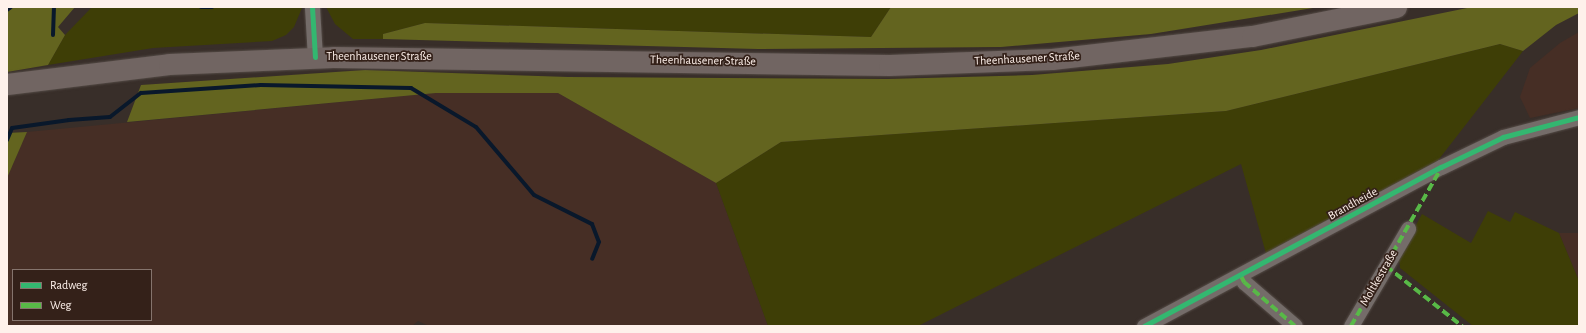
<!DOCTYPE html>
<html>
<head>
<meta charset="utf-8">
<style>
	body { margin:0 }
	#map { position:relative; width:1586px; height:333px; overflow:hidden; background:#382e29; font-family:"Alegreya Sans",sans-serif }
	div>[style] { position:absolute }
	.built>* { inset:0; background:#462e25 }
	.green>* { inset:0; background:#3e3e06 }
	.forest>* { inset:0; background:#63641f }
	.stream>* { height:4px; margin:-2px; padding:0 2px; transform-origin:2px; border-radius:2px; background:#09182b }
	.roads { filter:drop-shadow(0 0 1px #544b46) drop-shadow(0 0 1px #544b46) }
	.street>* { height:15px; margin:-7.5px; padding:0 7.5px; transform-origin:7.5px; border-radius:7.5px; background:#746c69 }
	.secondary>* { height:21px; margin:-10.5px; padding:0 10.5px; transform-origin:10.5px; border-radius:10.5px; background:#716562 }
	.quiet>* { height:4px; margin-top:-2px; transform-origin:0; background:repeating-linear-gradient(90deg,#58b947 0 8px,transparent 0 12px) }
	.cycleway>* { height:5px; margin:-2.5px; padding:0 2.5px; transform-origin:2.5px; border-radius:2.5px; background:#33b770 }
	span { translate:-50% -50%; white-space:nowrap; text-align:center; line-height:1.15; -webkit-text-stroke:3.5px #342119; paint-order:stroke }
	.street-label { font-size:12px; color:#fef1eb }
	.frame { position:absolute; inset:0; border:8px solid #fef1eb; pointer-events:none }
	.legend { position:absolute; left:12px; top:269px; width:140px; height:52px; box-sizing:border-box; background:#342119; border:1px solid #85746d; margin:0; padding:5px 7px; list-style:none; font-size:12px; color:#fef1eb }
	.legend li { display:flex; align-items:center; gap:8px; height:20px }
	.legend b { width:20px; border:1px solid #85746d }
</style>
</head>
<body>
<div id="map">
	<div class="built">
		<div style="clip-path:polygon(1579px 32px,1579px 108px,1530px 118px,1520px 97px,1530px 68px,1560px 43px)"></div>
		<div style="clip-path:polygon(evenodd,436px 93px,558px 93px,716px 183px,768px 326px,429px 326px,418px 321px,412px 326px,7px 326px,7px 178px,27px 132px,436px 93px,13px 270px,151px 270px,151px 320px,13px 320px,13px 270px)"></div>
		<div style="clip-path:polygon(1559px 233px,1579px 233px,1579px 281px)"></div>
	</div>
	<div class="green">
		<div style="clip-path:polygon(92px 7px,302px 7px,302px 8px,294px 27px,286px 35px,272px 41px,153px 48px,48px 65px,65px 35px)"></div>
		<div style="clip-path:polygon(326px 7px,891px 7px,871px 37px,425px 23px,383px 34px,383px 39px,353px 39px,335px 24px)"></div>
		<div style="clip-path:polygon(1500px 44px,1523px 51px,1436px 163px,1267px 257px,1241px 164px,918px 326px,768px 326px,716px 183px,781px 142px,1226px 111px)"></div>
		<div style="clip-path:polygon(1488px 211px,1510px 222px,1515px 212px,1559px 233px,1579px 281px,1579px 326px,1473px 326px,1400px 268px,1399px 256px,1422px 214px,1471px 243px)"></div>
	</div>
	<div class="forest">
		<div style="clip-path:polygon(7px 7px,75px 7px,58px 27px,65px 35px,48px 65px,7px 72px)"></div>
		<div style="clip-path:polygon(891px 7px,1319px 7px,1151px 34px,1001px 47px,758px 49px,383px 39px,383px 34px,425px 23px,871px 37px)"></div>
		<div style="clip-path:polygon(1472px 7px,1579px 7px,1579px 13px,1556px 25px,1523px 51px,1500px 44px,1226px 111px,781px 142px,716px 183px,558px 93px,436px 93px,127px 122px,141px 85px,365px 70px,568px 77px,888px 79px,1032px 75px,1168px 64px,1261px 50px)"></div>
		<div style="clip-path:polygon(27px 132px,7px 178px,7px 133px)"></div>
	</div>
	<div class="stream">
		<div style="left:201px;top:7px;width:11px"></div>
		<div style="left:7px;top:10px;width:5px;rotate:-37deg"></div>
		<div style="left:53px;top:35px;width:28px;rotate:-88deg"></div>
		<div style="left:7px;top:140px;width:13px;rotate:-67deg"></div>
		<div style="left:12px;top:128px;width:58px;rotate:-8deg"></div>
		<div style="left:69px;top:120px;width:41px;rotate:-4.2deg"></div>
		<div style="left:110px;top:117px;width:39px;rotate:-38deg"></div>
		<div style="left:141px;top:93px;width:120px;rotate:-3.8deg"></div>
		<div style="left:261px;top:85px;width:150px;rotate:1.1deg"></div>
		<div style="left:411px;top:88px;width:76px;rotate:31deg"></div>
		<div style="left:476px;top:127px;width:89px;rotate:49.5deg"></div>
		<div style="left:534px;top:195px;width:65px;rotate:26.6deg"></div>
		<div style="left:592px;top:224px;width:19px;rotate:69deg"></div>
		<div style="left:599px;top:242px;width:18px;rotate:112deg"></div>
	</div>
	<div class="roads">
		<div class="street">
			<div style="left:312px;top:7px;width:50px;rotate:86.6deg"></div>
			<div style="left:1241px;top:276px;width:7px;rotate:63deg"></div>
			<div style="left:1244px;top:282px;width:67px;rotate:40.8deg"></div>
			<div style="left:1144px;top:326px;width:337px;rotate:-28.2deg"></div>
			<div style="left:1441px;top:167px;width:69px;rotate:-25.8deg"></div>
			<div style="left:1503px;top:137px;width:79px;rotate:-14.7deg"></div>
			<div style="left:1351px;top:326px;width:113px;rotate:-59.6deg"></div>
		</div>
		<div class="secondary">
			<div style="left:7px;top:84px;width:163px;rotate:-7deg"></div>
			<div style="left:169px;top:64px;width:164px;rotate:-2.4deg"></div>
			<div style="left:333px;top:57px;width:556px;rotate:0.82deg"></div>
			<div style="left:889px;top:65px;width:163px;rotate:-2.1deg"></div>
			<div style="left:1052px;top:59px;width:201px;rotate:-6.6deg"></div>
			<div style="left:1252px;top:36px;width:147px;rotate:-11.4deg"></div>
		</div>
	</div>
	<div class="quiet">
		<div style="left:1386px;top:266px;width:97px;rotate:38.3deg"></div>
		<div style="left:1241px;top:276px;width:7px;rotate:63deg"></div>
		<div style="left:1244px;top:282px;width:67px;rotate:40.8deg"></div>
		<div style="left:1351px;top:326px;width:182px;rotate:-60.3deg"></div>
	</div>
	<div class="cycleway">
		<div style="left:312px;top:7px;width:50px;rotate:86.6deg"></div>
		<div style="left:1144px;top:326px;width:337px;rotate:-28.2deg"></div>
		<div style="left:1441px;top:167px;width:69px;rotate:-25.8deg"></div>
		<div style="left:1503px;top:137px;width:79px;rotate:-14.7deg"></div>
	</div>
	<div class="street-label">
		<span style="left:379px;top:57px">Theenhausener Straße</span>
		<span style="left:1027px;top:59px;rotate:-3deg">Theenhausener Straße</span>
		<span style="left:703px;top:61px;rotate:1deg">Theenhausener Straße</span>
		<span style="left:1353px;top:204px;rotate:-29deg">Brandheide</span>
		<span style="left:1379px;top:278px;rotate:-60deg">Moltkestraße</span>
	</div>
	<div class="frame"></div>
	<ul class="legend">
	<li><b style="height:5px;background:#33b770"></b>Radweg</li>
	<li><b style="height:5px;background:#58b947"></b>Weg</li>
	</ul>
</div>
</body>
</html>
